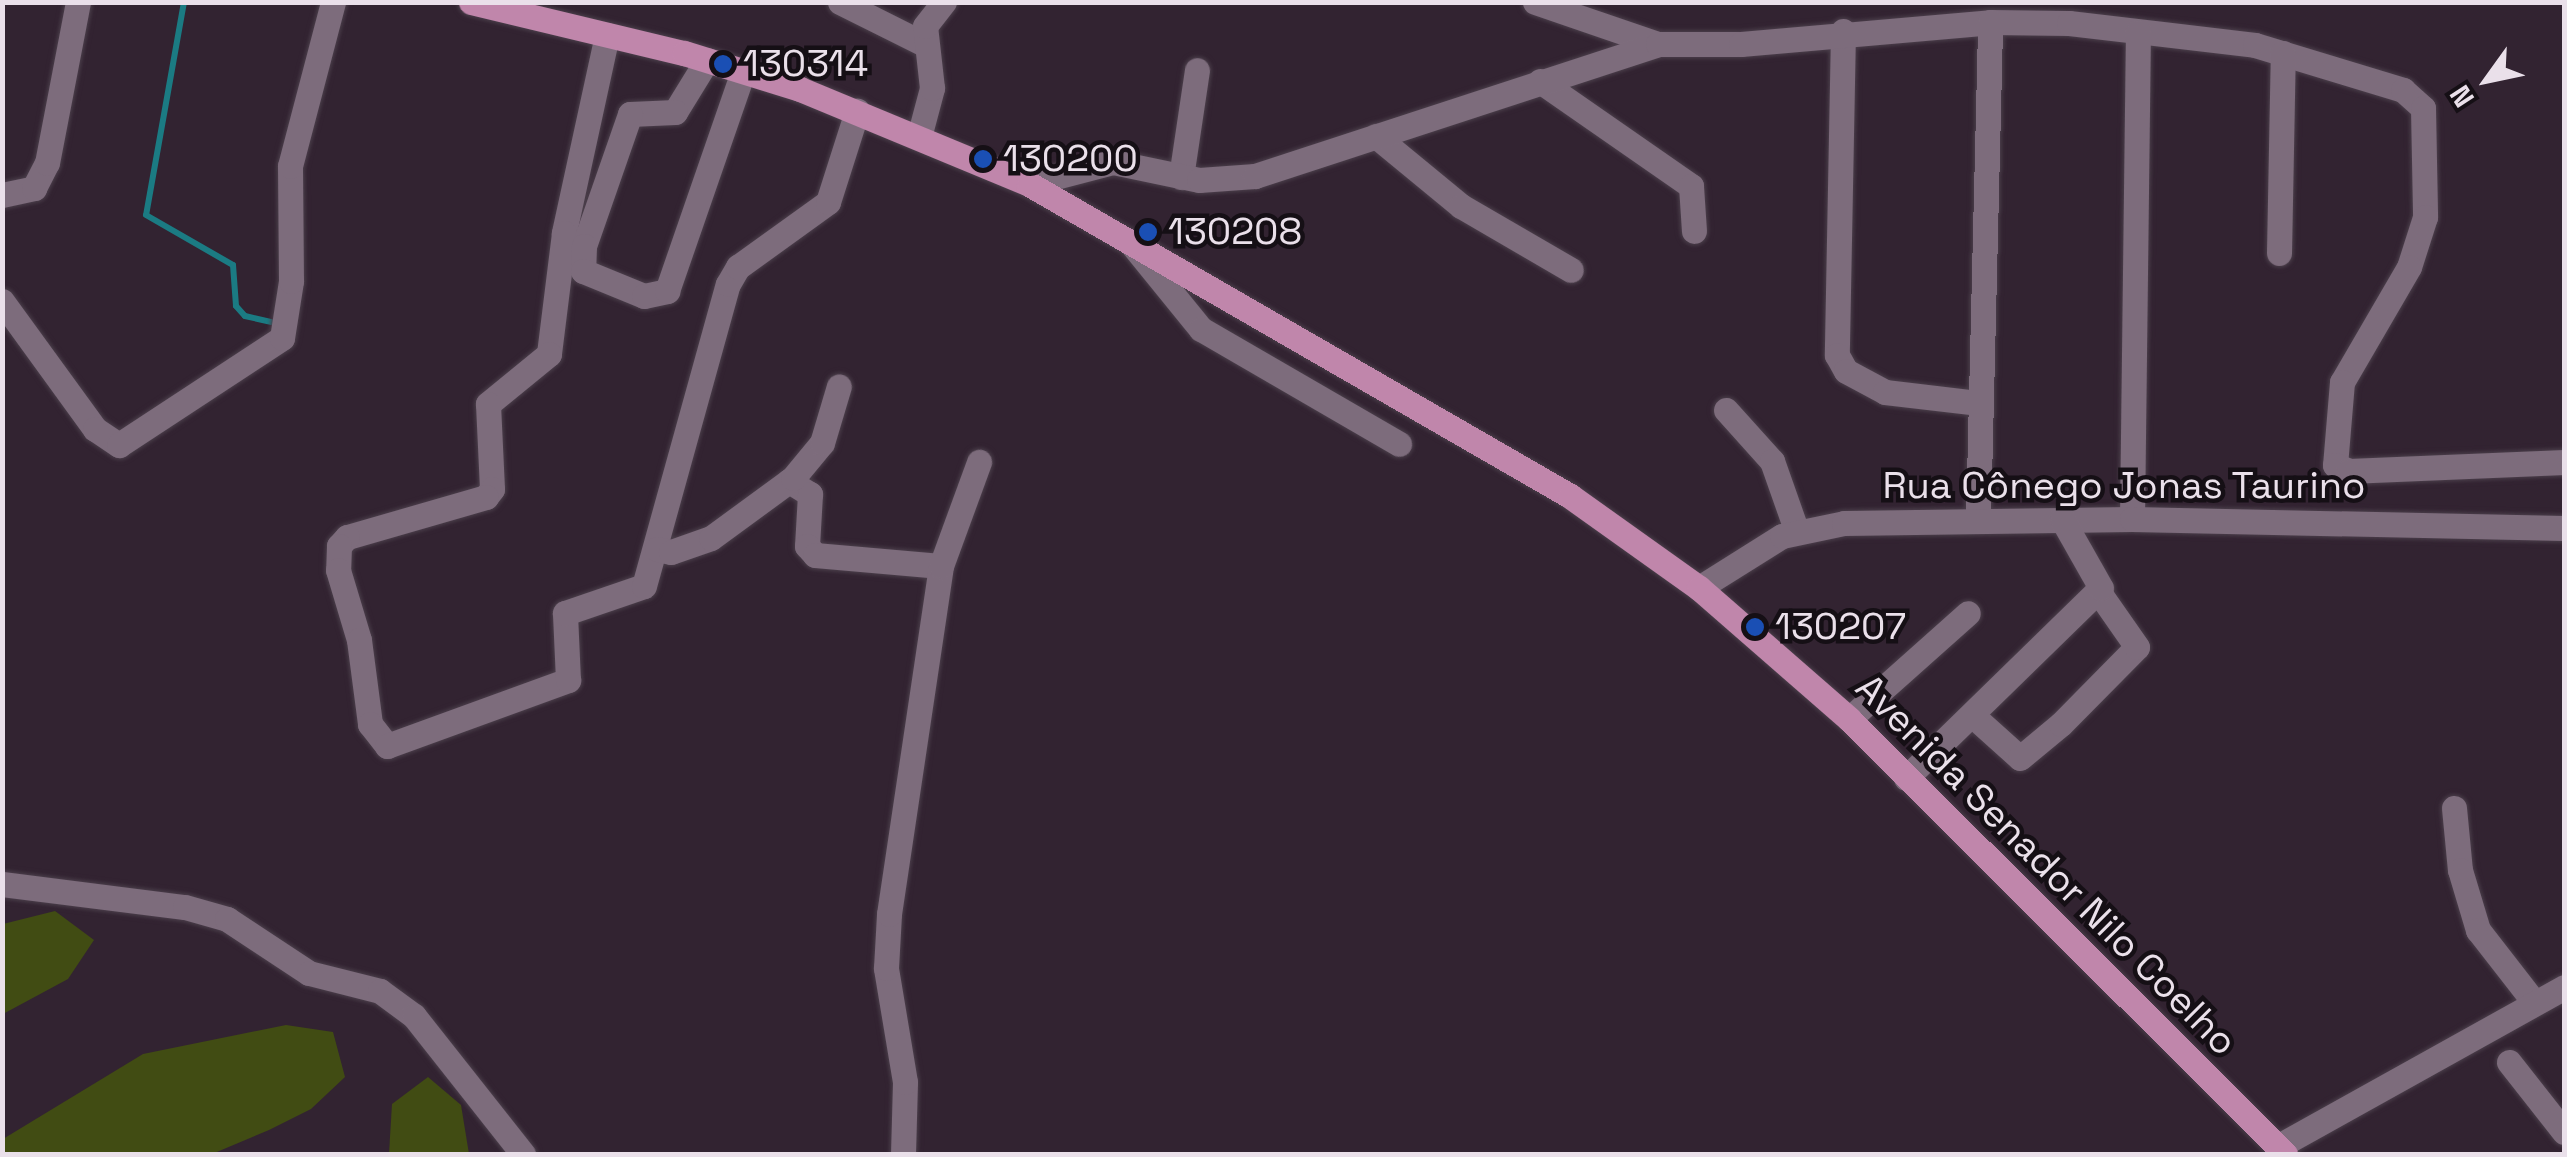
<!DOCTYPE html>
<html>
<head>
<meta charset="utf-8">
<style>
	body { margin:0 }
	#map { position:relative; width:2567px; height:1157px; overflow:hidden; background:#322331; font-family:"Space Grotesk",sans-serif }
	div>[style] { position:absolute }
	.green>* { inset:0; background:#414c13 }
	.stream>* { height:6px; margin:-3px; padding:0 3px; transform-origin:3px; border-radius:3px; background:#1b7b83 }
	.roads { filter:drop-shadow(0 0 2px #4b3f4b) drop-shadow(0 0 2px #4b3f4b) }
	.minor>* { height:25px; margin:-12.5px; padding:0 12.5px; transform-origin:12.5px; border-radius:12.5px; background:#7d6c7c }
	.major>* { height:25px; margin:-12.5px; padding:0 12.5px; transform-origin:12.5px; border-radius:12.5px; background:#c086ab }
	.dots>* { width:28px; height:28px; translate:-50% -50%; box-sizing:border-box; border:5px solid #150f15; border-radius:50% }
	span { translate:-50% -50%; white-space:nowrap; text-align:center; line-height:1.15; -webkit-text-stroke:9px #150f15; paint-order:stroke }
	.poi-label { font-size:38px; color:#eae0ea }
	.left { translate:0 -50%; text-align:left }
	.street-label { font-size:38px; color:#eae0ea }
	.frame { position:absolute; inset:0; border:5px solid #eae0ea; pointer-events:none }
	.north { position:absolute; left:2437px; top:30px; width:100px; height:100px; -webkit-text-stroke:8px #150f15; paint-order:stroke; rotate:237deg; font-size:28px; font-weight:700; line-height:40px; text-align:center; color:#eae0ea }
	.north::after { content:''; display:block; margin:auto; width:35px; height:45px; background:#eae0ea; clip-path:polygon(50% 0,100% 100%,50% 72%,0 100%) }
</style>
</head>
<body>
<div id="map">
	<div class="green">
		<div style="clip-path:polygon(55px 911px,94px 940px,68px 979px,3px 1014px,3px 924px)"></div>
		<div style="clip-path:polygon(286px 1025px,333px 1032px,345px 1077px,311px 1109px,269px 1130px,212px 1154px,3px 1154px,3px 1139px,143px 1054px)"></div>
		<div style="clip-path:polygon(428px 1077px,461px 1105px,469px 1154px,389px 1154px,392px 1104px)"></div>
	</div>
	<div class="stream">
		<div style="left:184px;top:2px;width:216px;rotate:100.1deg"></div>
		<div style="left:146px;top:215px;width:100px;rotate:29.9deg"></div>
		<div style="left:233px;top:265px;width:41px;rotate:85.8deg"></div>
		<div style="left:236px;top:306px;width:13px;rotate:48deg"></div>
		<div style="left:245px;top:316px;width:32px;rotate:13deg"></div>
	</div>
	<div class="roads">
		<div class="minor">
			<div style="left:840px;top:2px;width:92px;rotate:26.6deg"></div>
			<div style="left:1535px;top:2px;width:130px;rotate:18.9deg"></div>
			<div style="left:1843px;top:31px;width:324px;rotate:91.1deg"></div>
			<div style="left:1837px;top:355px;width:18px;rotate:61deg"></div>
			<div style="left:1846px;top:371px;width:44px;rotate:28.3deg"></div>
			<div style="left:1885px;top:392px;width:95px;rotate:6.7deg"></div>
			<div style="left:607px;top:35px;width:203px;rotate:102.3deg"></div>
			<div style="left:564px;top:233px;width:122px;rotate:97.1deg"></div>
			<div style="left:549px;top:354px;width:79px;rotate:140.7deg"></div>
			<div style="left:488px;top:404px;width:85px;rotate:87.3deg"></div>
			<div style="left:492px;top:489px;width:10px;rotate:127deg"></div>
			<div style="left:486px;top:497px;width:145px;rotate:163.9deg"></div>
			<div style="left:347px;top:537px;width:12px;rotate:132deg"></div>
			<div style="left:339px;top:546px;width:24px;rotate:92deg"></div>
			<div style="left:338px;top:570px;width:73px;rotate:73.3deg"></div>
			<div style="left:359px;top:640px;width:85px;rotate:82.5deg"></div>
			<div style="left:370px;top:724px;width:28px;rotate:52deg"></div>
			<div style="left:387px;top:746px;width:193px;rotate:-20deg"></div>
			<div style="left:568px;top:680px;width:67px;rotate:-92.6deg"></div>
			<div style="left:565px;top:613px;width:83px;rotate:-18.9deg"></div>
			<div style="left:644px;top:586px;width:313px;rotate:-74.5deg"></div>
			<div style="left:728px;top:284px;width:20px;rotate:-60deg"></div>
			<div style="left:738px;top:267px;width:111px;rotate:-35.8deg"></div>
			<div style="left:828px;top:202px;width:96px;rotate:-72.3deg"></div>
			<div style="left:707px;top:60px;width:61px;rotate:121.6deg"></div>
			<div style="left:675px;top:112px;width:45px;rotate:177.5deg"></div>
			<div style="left:630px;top:114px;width:140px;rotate:109.2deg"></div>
			<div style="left:584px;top:246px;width:25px;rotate:92deg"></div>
			<div style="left:583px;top:271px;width:66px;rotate:22.3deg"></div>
			<div style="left:644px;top:296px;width:24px;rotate:-12deg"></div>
			<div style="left:667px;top:291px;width:233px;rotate:-70.9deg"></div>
			<div style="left:1540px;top:81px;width:184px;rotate:34.8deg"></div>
			<div style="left:1691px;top:186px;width:45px;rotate:86.2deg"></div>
			<div style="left:1376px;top:136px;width:110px;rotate:39.5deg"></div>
			<div style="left:1461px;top:206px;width:127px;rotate:30.2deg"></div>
			<div style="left:919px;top:137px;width:51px;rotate:-75.1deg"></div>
			<div style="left:932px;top:88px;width:62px;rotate:-96.4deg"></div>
			<div style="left:925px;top:26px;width:31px;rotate:-52deg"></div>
			<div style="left:1181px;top:177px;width:108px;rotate:-81.5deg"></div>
			<div style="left:1029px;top:184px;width:87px;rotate:-14.7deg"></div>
			<div style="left:1113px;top:162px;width:88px;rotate:11.8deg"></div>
			<div style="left:1199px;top:180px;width:56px;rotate:-4.1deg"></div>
			<div style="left:1255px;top:176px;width:424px;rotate:-18.1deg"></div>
			<div style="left:1658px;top:44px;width:83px"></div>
			<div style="left:1741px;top:44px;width:250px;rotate:-5deg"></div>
			<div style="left:1990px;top:22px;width:79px;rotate:0.7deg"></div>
			<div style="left:2069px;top:23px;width:187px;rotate:6.7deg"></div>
			<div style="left:2255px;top:45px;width:155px;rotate:16.9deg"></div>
			<div style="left:2403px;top:90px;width:27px;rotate:42deg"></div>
			<div style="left:2423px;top:108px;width:109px;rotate:88.9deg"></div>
			<div style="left:2425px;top:217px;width:52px;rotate:107.7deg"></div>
			<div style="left:2409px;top:267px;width:133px;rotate:120.2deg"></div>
			<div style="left:2342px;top:382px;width:83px;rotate:94.8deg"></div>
			<div style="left:2335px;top:465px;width:15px;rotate:23deg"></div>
			<div style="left:2349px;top:471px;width:215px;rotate:-2.4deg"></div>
			<div style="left:2px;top:195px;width:33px;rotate:-12deg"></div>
			<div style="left:34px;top:188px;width:28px;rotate:-63deg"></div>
			<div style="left:47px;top:163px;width:164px;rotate:-79.1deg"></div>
			<div style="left:1131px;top:243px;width:111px;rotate:50.9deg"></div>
			<div style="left:1201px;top:329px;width:229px;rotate:30.1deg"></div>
			<div style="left:2279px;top:253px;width:200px;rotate:-88.9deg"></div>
			<div style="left:2px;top:301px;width:158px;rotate:54deg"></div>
			<div style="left:95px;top:429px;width:29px;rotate:34deg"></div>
			<div style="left:119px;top:445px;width:195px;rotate:-33.3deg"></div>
			<div style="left:282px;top:338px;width:58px;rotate:-81deg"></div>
			<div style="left:291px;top:281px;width:115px;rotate:-90.5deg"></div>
			<div style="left:290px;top:166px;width:170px;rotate:-75.3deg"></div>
			<div style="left:1726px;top:410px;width:69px;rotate:48deg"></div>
			<div style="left:1772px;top:461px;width:75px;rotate:70.6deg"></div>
			<div style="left:789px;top:481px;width:25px;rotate:32deg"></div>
			<div style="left:810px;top:494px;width:52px;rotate:93.3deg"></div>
			<div style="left:807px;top:546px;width:12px;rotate:48deg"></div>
			<div style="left:815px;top:555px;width:126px;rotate:5deg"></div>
			<div style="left:2132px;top:519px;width:487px;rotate:-89.3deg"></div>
			<div style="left:1978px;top:520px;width:498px;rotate:-88.6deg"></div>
			<div style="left:657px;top:549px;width:14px;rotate:12deg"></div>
			<div style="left:671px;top:552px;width:42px;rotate:-19.3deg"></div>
			<div style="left:711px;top:538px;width:102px;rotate:-36.2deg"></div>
			<div style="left:793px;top:478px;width:45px;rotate:-50.4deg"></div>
			<div style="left:822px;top:443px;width:59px;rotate:-73.4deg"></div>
			<div style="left:1699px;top:588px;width:98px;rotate:-32.1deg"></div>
			<div style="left:1782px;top:536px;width:63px;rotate:-11.8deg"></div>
			<div style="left:1844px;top:523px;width:288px;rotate:-0.8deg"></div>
			<div style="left:2132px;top:519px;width:432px;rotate:1.2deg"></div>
			<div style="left:1972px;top:715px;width:64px;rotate:41.9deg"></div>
			<div style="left:2020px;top:758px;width:53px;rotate:-39.7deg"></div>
			<div style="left:2061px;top:724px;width:108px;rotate:-45.4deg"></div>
			<div style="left:2137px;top:647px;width:68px;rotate:-124.9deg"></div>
			<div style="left:1849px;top:719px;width:159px;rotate:-41.7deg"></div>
			<div style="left:1906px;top:778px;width:272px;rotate:-44.3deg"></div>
			<div style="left:2101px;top:588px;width:79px;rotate:-119.5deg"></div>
			<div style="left:2454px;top:808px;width:62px;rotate:84.5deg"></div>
			<div style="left:2460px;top:870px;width:63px;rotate:73.3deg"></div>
			<div style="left:2478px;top:930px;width:91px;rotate:52.1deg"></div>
			<div style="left:2px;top:884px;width:184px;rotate:7.2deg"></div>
			<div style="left:185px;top:907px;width:44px;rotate:15.9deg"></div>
			<div style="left:227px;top:919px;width:98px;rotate:33.4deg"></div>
			<div style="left:309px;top:973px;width:73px;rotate:14.2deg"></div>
			<div style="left:380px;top:991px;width:42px;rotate:36.3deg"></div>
			<div style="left:414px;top:1016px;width:176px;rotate:51.7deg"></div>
			<div style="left:2509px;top:1062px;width:89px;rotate:51.8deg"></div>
			<div style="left:2277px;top:1147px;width:329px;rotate:-29.1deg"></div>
			<div style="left:903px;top:1154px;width:72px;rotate:-88.4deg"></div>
			<div style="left:905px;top:1082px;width:116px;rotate:-99.5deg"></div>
			<div style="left:886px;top:968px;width:54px;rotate:-86.8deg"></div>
			<div style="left:889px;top:914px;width:352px;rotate:-81.5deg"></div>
			<div style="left:941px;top:566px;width:111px;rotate:-69.9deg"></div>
		</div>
		<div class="major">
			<div style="left:471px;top:2px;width:219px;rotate:13.5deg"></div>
			<div style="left:684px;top:53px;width:121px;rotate:17.2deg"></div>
			<div style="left:800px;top:89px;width:248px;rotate:22.5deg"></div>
			<div style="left:1029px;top:184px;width:625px;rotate:29.97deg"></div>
			<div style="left:1570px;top:496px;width:158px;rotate:35.5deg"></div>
			<div style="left:1699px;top:588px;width:199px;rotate:41.1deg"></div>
			<div style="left:1849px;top:719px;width:616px;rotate:44.93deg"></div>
		</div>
	</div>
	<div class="dots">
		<div style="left:723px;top:64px;background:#1a4fb4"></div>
		<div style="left:983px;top:159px;background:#1a4fb4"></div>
		<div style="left:1148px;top:232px;background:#1a4fb4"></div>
		<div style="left:1755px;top:627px;background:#1a4fb4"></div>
	</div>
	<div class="poi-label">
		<span class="left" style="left:743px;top:64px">130314</span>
		<span class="left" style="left:1003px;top:159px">130200</span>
		<span class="left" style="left:1168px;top:232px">130208</span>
		<span class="left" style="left:1775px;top:627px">130207</span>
	</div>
	<div class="street-label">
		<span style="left:2124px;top:486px">Rua Cônego Jonas Taurino</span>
		<span style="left:2046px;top:865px;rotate:45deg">Avenida Senador Nilo Coelho</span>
	</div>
	<div class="frame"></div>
	<div class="north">N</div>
</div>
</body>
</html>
